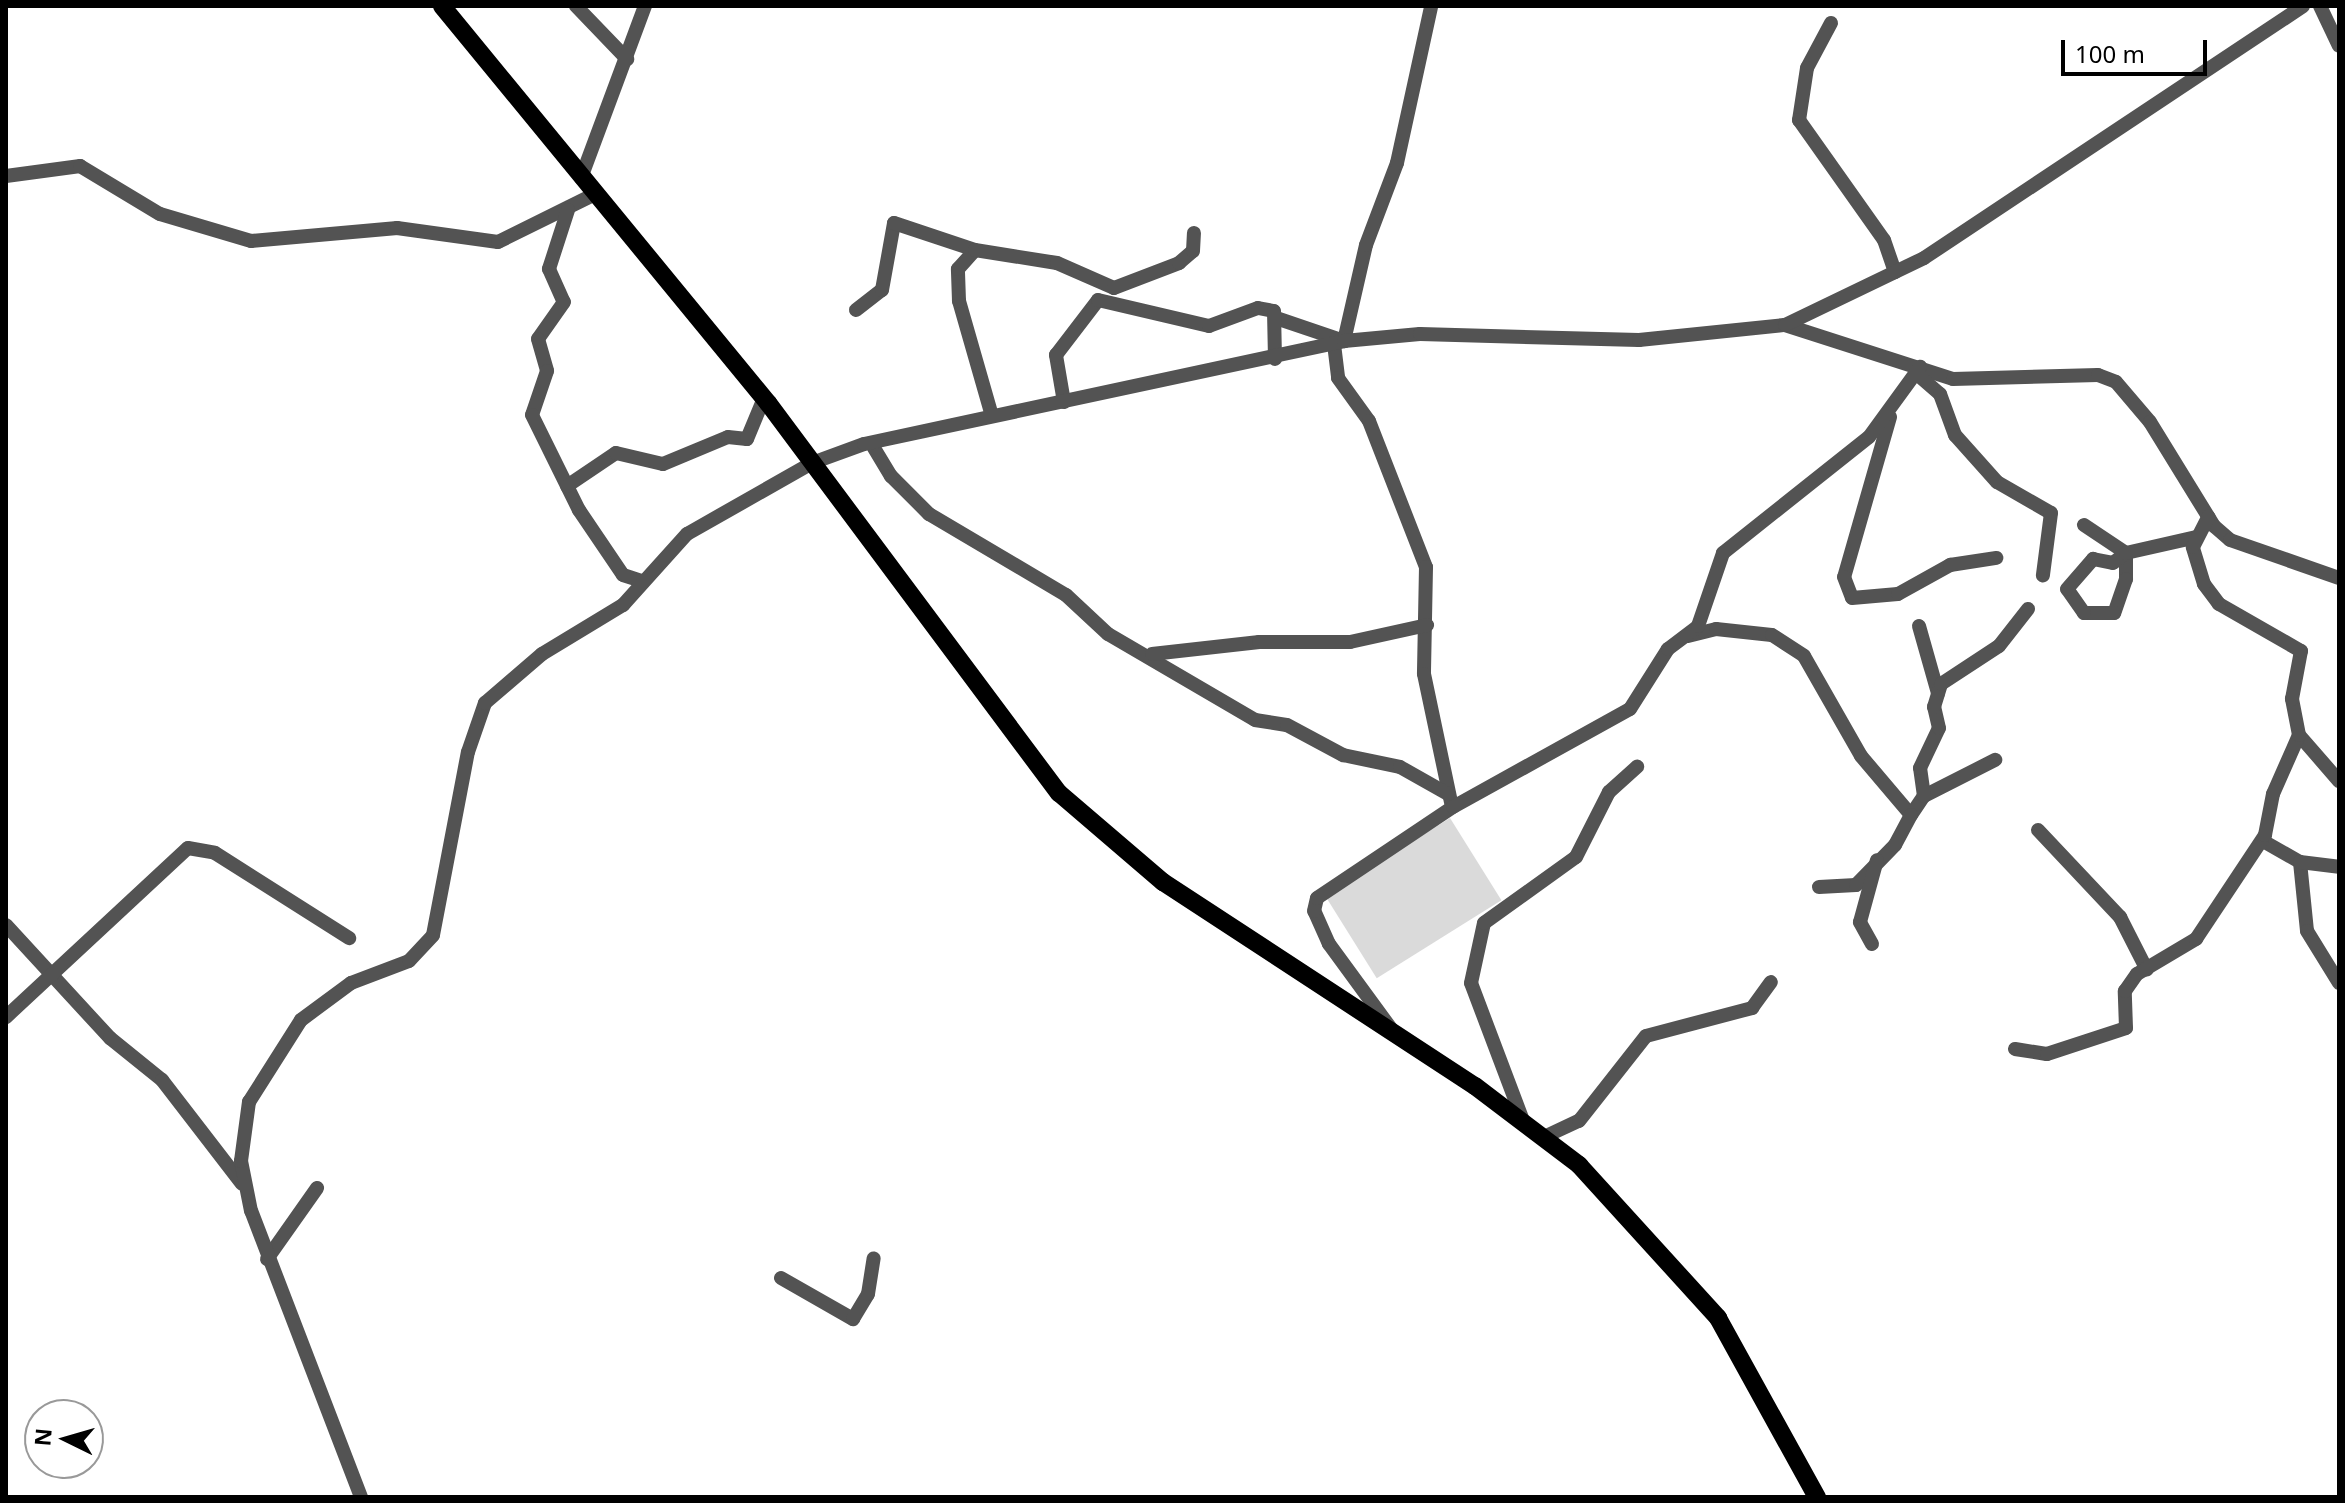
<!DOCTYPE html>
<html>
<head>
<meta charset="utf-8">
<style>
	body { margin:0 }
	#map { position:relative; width:2345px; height:1503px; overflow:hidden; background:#fff; font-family:"Noto Sans",sans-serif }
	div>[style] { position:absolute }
	.green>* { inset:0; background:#dadada; transform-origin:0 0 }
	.minor>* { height:14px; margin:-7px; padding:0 7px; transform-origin:7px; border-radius:7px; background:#535353 }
	.major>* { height:18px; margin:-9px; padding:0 9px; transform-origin:9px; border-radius:9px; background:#000 }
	span { translate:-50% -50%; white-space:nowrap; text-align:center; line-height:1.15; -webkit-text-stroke:7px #fff; paint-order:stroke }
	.frame { position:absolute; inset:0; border:8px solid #000; pointer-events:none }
	.north { position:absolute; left:24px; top:1399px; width:80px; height:80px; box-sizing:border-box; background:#fff; border:2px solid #999; border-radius:50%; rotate:275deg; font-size:22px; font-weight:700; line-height:32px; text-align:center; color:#000 }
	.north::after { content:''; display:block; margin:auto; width:28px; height:36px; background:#000; clip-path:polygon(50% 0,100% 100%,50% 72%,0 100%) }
	.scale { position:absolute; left:2061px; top:40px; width:146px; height:36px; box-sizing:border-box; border:4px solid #000; border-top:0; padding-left:10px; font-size:24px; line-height:28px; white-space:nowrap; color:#000; -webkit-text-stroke:6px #fff; paint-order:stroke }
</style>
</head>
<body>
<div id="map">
	<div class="green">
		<div style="left:1450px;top:818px;width:97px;height:147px;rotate:58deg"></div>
	</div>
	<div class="minor">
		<div style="left:576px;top:6px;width:74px;rotate:46.1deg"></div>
		<div style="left:2320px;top:6px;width:44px;rotate:64.6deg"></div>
		<div style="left:1831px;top:23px;width:51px;rotate:118.1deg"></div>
		<div style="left:1807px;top:68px;width:53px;rotate:98.7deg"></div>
		<div style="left:1799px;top:120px;width:147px;rotate:54.7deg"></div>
		<div style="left:1884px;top:240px;width:34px;rotate:71deg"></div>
		<div style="left:6px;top:176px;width:75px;rotate:-7.7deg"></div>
		<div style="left:80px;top:166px;width:93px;rotate:31deg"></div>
		<div style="left:160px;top:214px;width:95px;rotate:16.5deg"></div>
		<div style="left:251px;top:241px;width:147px;rotate:-5.1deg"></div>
		<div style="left:397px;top:228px;width:102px;rotate:7.9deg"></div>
		<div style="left:498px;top:242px;width:108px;rotate:-26.3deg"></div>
		<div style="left:581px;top:178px;width:184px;rotate:-69.6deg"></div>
		<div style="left:568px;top:210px;width:62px;rotate:107.9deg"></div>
		<div style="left:549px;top:269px;width:36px;rotate:66deg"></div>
		<div style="left:564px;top:302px;width:45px;rotate:125.1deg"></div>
		<div style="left:538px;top:339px;width:33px;rotate:74deg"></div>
		<div style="left:547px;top:371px;width:46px;rotate:108.8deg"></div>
		<div style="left:532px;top:415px;width:106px;rotate:63.7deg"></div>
		<div style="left:579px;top:510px;width:78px;rotate:55.9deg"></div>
		<div style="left:623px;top:575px;width:20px;rotate:18deg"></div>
		<div style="left:856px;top:310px;width:33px;rotate:-38deg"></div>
		<div style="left:882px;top:290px;width:68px;rotate:-79.8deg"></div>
		<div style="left:894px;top:223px;width:85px;rotate:18.4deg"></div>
		<div style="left:1279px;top:319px;width:69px;rotate:18.7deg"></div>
		<div style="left:1344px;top:341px;width:98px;rotate:-77.1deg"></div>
		<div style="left:1366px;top:245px;width:88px;rotate:-69.3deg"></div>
		<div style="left:1397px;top:163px;width:160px;rotate:-77.7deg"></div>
		<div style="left:1785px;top:325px;width:176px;rotate:17.8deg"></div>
		<div style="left:1953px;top:379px;width:145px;rotate:-1.6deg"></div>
		<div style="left:2098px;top:375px;width:19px;rotate:21deg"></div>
		<div style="left:2116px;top:382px;width:52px;rotate:49.6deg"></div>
		<div style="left:2150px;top:422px;width:122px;rotate:58.4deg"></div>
		<div style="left:2214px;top:526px;width:21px;rotate:41deg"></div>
		<div style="left:2230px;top:540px;width:115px;rotate:19.2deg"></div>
		<div style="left:1334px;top:344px;width:34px;rotate:83deg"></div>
		<div style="left:1338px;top:378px;width:53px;rotate:54.2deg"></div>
		<div style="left:1369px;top:421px;width:157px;rotate:68.7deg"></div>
		<div style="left:1426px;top:567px;width:107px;rotate:91.1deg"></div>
		<div style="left:1424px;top:674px;width:131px;rotate:78.1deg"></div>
		<div style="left:1918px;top:375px;width:29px;rotate:41deg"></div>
		<div style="left:1940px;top:394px;width:44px;rotate:69.9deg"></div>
		<div style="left:1955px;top:435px;width:63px;rotate:48.2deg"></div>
		<div style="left:1997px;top:482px;width:62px;rotate:29.9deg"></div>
		<div style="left:2051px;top:513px;width:63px;rotate:97.4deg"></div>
		<div style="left:1064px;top:402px;width:48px;rotate:-99.7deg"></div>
		<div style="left:1056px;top:355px;width:69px;rotate:-52.6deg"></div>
		<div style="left:1098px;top:300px;width:114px;rotate:13.2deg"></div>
		<div style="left:1209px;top:326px;width:52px;rotate:-20.2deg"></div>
		<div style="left:1258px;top:308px;width:16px;rotate:11deg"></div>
		<div style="left:1274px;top:311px;width:48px;rotate:88.8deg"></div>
		<div style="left:992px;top:416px;width:120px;rotate:-106deg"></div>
		<div style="left:959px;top:301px;width:32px;rotate:-92deg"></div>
		<div style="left:958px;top:269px;width:25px;rotate:-48deg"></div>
		<div style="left:975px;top:250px;width:83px;rotate:9deg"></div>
		<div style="left:1057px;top:263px;width:62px;rotate:23.7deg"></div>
		<div style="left:1114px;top:288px;width:70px;rotate:-21deg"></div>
		<div style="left:1179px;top:263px;width:18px;rotate:-41deg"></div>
		<div style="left:1193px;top:251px;width:18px;rotate:-87deg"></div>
		<div style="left:1890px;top:417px;width:166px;rotate:106deg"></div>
		<div style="left:1844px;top:577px;width:22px;rotate:69deg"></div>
		<div style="left:1852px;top:598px;width:46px;rotate:-5deg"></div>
		<div style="left:1898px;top:594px;width:60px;rotate:-29.1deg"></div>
		<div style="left:1950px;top:565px;width:47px;rotate:-8.7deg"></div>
		<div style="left:871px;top:443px;width:39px;rotate:59deg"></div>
		<div style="left:891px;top:476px;width:54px;rotate:45deg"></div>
		<div style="left:929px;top:514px;width:159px;rotate:30.6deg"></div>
		<div style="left:1066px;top:595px;width:57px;rotate:42.9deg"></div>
		<div style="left:1108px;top:634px;width:170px;rotate:30.3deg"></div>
		<div style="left:1255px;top:720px;width:32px;rotate:9deg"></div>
		<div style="left:1287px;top:725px;width:64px;rotate:28.2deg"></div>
		<div style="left:1343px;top:755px;width:58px;rotate:11.9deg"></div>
		<div style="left:1400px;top:767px;width:55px;rotate:29.4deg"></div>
		<div style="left:567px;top:486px;width:59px;rotate:-34deg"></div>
		<div style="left:616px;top:453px;width:48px;rotate:13.2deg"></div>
		<div style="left:663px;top:464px;width:70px;rotate:-22.6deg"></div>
		<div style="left:728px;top:437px;width:19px;rotate:6deg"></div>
		<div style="left:747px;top:439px;width:44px;rotate:-67.5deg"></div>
		<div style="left:2084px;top:525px;width:50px;rotate:33.7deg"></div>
		<div style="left:2126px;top:553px;width:26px;rotate:90deg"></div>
		<div style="left:2126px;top:579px;width:36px;rotate:109deg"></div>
		<div style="left:2114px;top:613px;width:30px;rotate:180deg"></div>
		<div style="left:2084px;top:613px;width:29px;rotate:-125deg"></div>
		<div style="left:2067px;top:589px;width:40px;rotate:-49deg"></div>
		<div style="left:2093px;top:559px;width:20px;rotate:11deg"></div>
		<div style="left:2113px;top:563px;width:16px;rotate:-38deg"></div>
		<div style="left:2126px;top:553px;width:73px;rotate:-12.7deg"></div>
		<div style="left:1919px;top:626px;width:70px;rotate:74.2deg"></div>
		<div style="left:1688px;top:636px;width:29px;rotate:-14deg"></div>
		<div style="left:1716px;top:629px;width:56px;rotate:6.1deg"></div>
		<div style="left:1772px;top:635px;width:38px;rotate:33deg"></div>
		<div style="left:1804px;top:656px;width:115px;rotate:60.3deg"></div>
		<div style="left:1861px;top:756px;width:77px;rotate:49.7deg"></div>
		<div style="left:1911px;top:815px;width:23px;rotate:-56deg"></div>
		<div style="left:1924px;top:796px;width:80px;rotate:-26.9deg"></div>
		<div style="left:1152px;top:654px;width:108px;rotate:-6.4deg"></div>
		<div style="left:1259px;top:642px;width:91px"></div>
		<div style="left:1350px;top:642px;width:79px;rotate:-12.4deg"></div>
		<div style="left:2299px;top:735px;width:61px;rotate:49deg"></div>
		<div style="left:1924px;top:796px;width:28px;rotate:-98deg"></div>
		<div style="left:1920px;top:768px;width:44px;rotate:-64.6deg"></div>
		<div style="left:1939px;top:728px;width:22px;rotate:-103deg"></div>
		<div style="left:1934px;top:707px;width:24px;rotate:-73deg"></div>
		<div style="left:1941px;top:684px;width:69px;rotate:-33.2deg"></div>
		<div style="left:1999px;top:646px;width:47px;rotate:-51.9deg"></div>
		<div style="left:2038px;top:830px;width:120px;rotate:46.7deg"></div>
		<div style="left:2120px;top:917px;width:59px;rotate:63deg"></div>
		<div style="left:2263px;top:841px;width:43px;rotate:29.6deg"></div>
		<div style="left:2300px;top:862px;width:69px;rotate:84.2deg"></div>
		<div style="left:2307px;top:931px;width:61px;rotate:58.4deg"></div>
		<div style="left:2300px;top:862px;width:39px;rotate:7deg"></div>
		<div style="left:1819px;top:887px;width:37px;rotate:-3deg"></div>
		<div style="left:1856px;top:885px;width:56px;rotate:-45.7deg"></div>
		<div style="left:1895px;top:845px;width:34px;rotate:-62deg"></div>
		<div style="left:6px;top:925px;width:154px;rotate:47.4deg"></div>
		<div style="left:110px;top:1038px;width:67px;rotate:38.9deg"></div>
		<div style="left:162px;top:1080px;width:131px;rotate:52.4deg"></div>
		<div style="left:1872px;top:944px;width:25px;rotate:-119deg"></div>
		<div style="left:1860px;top:922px;width:64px;rotate:-74.7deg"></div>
		<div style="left:6px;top:1017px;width:248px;rotate:-42.9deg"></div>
		<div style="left:188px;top:848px;width:27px;rotate:10deg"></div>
		<div style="left:215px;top:853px;width:159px;rotate:32.4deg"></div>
		<div style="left:1392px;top:1030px;width:107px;rotate:-126.2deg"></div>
		<div style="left:1329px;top:944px;width:36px;rotate:-114deg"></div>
		<div style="left:1314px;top:911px;width:13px;rotate:-77deg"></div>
		<div style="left:1317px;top:898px;width:164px;rotate:-33.8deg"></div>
		<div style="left:1453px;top:807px;width:202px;rotate:-29deg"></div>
		<div style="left:1630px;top:709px;width:71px;rotate:-57.7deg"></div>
		<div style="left:1668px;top:649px;width:38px;rotate:-37deg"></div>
		<div style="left:1698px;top:626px;width:77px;rotate:-71.1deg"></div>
		<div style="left:1723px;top:553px;width:186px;rotate:-38.5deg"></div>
		<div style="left:1869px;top:437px;width:87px;rotate:-53.9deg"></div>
		<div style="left:2015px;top:1049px;width:32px;rotate:9deg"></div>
		<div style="left:2047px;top:1054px;width:83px;rotate:-18.2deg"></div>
		<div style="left:2126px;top:1028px;width:37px;rotate:-92deg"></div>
		<div style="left:2125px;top:991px;width:21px;rotate:-55deg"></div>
		<div style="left:2137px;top:974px;width:69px;rotate:-30.7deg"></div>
		<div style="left:2196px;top:939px;width:125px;rotate:-56.4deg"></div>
		<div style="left:2265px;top:835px;width:42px;rotate:-79deg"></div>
		<div style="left:2273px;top:794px;width:64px;rotate:-66.2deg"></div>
		<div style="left:2299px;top:735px;width:37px;rotate:-101deg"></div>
		<div style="left:2292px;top:699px;width:49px;rotate:-79.4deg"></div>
		<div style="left:2301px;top:651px;width:95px;rotate:-150.2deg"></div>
		<div style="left:2219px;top:604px;width:25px;rotate:-127deg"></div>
		<div style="left:2204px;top:584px;width:39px;rotate:-107deg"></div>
		<div style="left:2193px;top:547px;width:34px;rotate:-63deg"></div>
		<div style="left:1522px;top:1118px;width:144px;rotate:-110.7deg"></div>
		<div style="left:1471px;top:983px;width:61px;rotate:-77.8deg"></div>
		<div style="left:1484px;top:923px;width:113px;rotate:-35.7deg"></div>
		<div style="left:1576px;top:857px;width:73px;rotate:-63.1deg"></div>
		<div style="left:1609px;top:792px;width:38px;rotate:-42deg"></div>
		<div style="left:1544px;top:1137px;width:38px;rotate:-25deg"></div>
		<div style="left:1579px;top:1121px;width:108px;rotate:-51.8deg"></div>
		<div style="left:1646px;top:1036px;width:110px;rotate:-14.8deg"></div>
		<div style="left:1752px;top:1008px;width:32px;rotate:-54deg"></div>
		<div style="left:267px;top:1259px;width:87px;rotate:-54.8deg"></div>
		<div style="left:781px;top:1278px;width:83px;rotate:29.7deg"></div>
		<div style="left:853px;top:1319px;width:29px;rotate:-59deg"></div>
		<div style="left:868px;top:1294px;width:36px;rotate:-81deg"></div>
		<div style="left:361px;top:1497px;width:306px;rotate:-111deg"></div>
		<div style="left:251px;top:1211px;width:51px;rotate:-101.3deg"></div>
		<div style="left:241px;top:1161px;width:60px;rotate:-82.3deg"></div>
		<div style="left:249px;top:1102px;width:97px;rotate:-57.6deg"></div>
		<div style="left:301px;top:1020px;width:62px;rotate:-36.5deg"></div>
		<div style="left:351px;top:983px;width:62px;rotate:-20.8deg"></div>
		<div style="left:409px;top:961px;width:35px;rotate:-47deg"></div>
		<div style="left:433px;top:935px;width:186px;rotate:-79.2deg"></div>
		<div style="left:468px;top:752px;width:52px;rotate:-70.9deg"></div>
		<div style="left:485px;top:703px;width:75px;rotate:-40.7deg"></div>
		<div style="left:542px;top:654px;width:95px;rotate:-31.2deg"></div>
		<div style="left:623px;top:605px;width:96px;rotate:-48deg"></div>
		<div style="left:687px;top:534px;width:144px;rotate:-29.6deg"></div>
		<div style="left:812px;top:463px;width:55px;rotate:-20.1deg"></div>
		<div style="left:864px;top:444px;width:491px;rotate:-12.1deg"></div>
		<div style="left:1344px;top:341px;width:76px;rotate:-5.3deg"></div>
		<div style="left:1420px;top:334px;width:219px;rotate:1.6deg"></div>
		<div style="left:1639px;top:340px;width:147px;rotate:-5.9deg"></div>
		<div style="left:1785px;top:325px;width:154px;rotate:-25.7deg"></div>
		<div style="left:1924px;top:258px;width:455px;rotate:-33.6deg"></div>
	</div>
	<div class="major">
		<div style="left:442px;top:6px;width:514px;rotate:50.61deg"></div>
		<div style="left:768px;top:403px;width:487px;rotate:53.3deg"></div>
		<div style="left:1059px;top:793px;width:137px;rotate:40.6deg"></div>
		<div style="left:1163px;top:882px;width:373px;rotate:33.2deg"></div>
		<div style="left:1475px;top:1086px;width:131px;rotate:37.2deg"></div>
		<div style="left:1579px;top:1165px;width:207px;rotate:47.7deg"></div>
		<div style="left:1718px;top:1318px;width:205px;rotate:61.1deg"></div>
	</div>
	<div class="frame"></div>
	<div class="north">N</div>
	<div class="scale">100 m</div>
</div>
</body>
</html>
